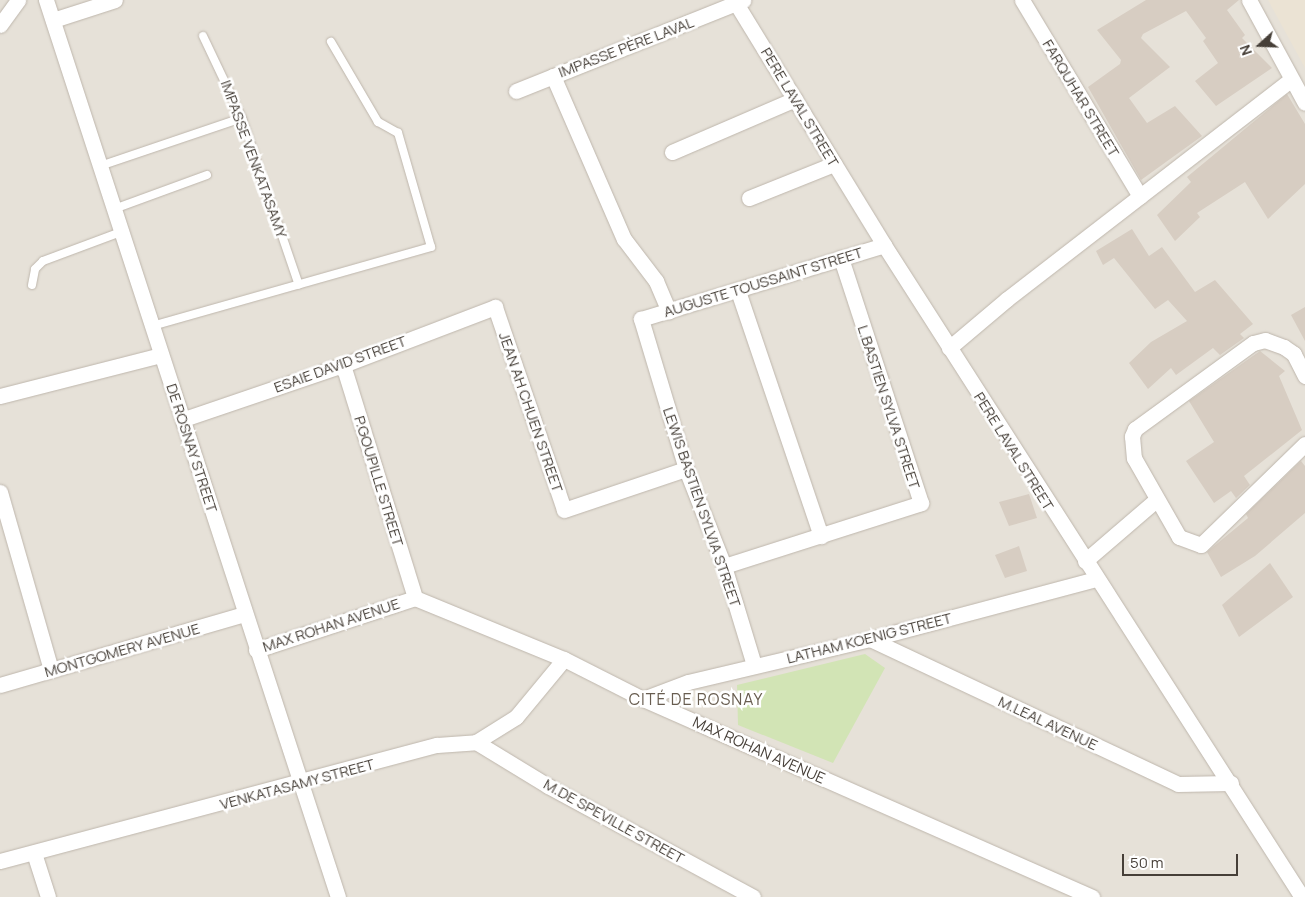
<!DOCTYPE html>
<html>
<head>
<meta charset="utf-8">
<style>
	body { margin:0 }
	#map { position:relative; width:1305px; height:897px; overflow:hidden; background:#f3efe9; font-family:Manrope,sans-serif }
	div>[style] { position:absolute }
	.residential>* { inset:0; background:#e6e1d8; transform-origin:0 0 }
	.education>* { inset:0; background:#ebe3d4 }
	.green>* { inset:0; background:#d2e4b5 }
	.building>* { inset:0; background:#d7cdc2 }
	.roads { filter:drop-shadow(0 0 1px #beb6ac) drop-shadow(0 0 1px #beb6ac) }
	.service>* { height:8px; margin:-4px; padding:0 4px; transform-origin:4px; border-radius:4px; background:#fff }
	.minor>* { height:15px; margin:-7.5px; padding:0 7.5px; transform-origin:7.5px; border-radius:7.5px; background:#fff }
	span { translate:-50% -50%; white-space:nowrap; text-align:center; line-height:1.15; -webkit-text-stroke:5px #fff; paint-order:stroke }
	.street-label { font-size:15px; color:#463f38 }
	.neighbourhood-label { font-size:16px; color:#685d50; letter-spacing:1px }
	.north { position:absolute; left:1235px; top:20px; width:50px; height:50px; -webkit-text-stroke:4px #fff; paint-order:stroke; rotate:250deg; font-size:14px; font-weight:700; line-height:20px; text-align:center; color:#463f38 }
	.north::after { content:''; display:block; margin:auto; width:18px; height:22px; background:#463f38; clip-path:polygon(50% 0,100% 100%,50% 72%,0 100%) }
	.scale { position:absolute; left:1122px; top:854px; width:116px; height:22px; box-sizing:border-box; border:2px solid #463f38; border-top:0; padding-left:6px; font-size:15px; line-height:18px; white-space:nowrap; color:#463f38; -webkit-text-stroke:4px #fff; paint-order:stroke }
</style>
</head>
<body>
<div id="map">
	<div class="residential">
		<div style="left:0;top:0;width:1305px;height:897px"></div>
	</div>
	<div class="education">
		<div style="clip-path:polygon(1268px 0,1305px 0,1305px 68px)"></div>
	</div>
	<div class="green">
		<div style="clip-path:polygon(865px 654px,885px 668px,833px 763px,738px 725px,737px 685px)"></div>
	</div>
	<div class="building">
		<div style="clip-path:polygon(1146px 0,1239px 0,1227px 10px,1245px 35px,1242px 38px,1272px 68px,1216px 106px,1195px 81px,1218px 63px,1203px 41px,1206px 38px,1186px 11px,1143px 34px,1141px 38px,1170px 67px,1129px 98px,1147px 123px,1175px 106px,1202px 136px,1141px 180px,1088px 87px,1120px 64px,1121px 60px,1097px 30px)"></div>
		<div style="clip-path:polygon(1287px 94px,1305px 124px,1305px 184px,1268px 219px,1245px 182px,1197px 213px,1200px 217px,1175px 241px,1157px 215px,1191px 182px,1187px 177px)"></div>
		<div style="clip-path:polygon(1132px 229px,1149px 256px,1162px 247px,1195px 292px,1215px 280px,1253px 324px,1240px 334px,1244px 338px,1220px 355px,1213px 348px,1176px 375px,1171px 368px,1148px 389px,1129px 363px,1151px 342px,1187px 321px,1168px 300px,1155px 309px,1114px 258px,1103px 265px,1096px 251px)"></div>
		<div style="clip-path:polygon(1305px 307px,1305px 341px,1291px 315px)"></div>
		<div style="clip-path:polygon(1260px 351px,1285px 371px,1279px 376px,1302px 430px,1244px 476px,1250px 485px,1236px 498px,1231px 491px,1214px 503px,1186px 461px,1214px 442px,1189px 401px)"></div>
		<div style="clip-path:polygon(1301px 461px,1305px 466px,1305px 513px,1255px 556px,1221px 577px,1207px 552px,1248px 518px,1246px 514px)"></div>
		<div style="clip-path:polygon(1029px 494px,1037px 518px,1009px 526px,999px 502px)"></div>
		<div style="clip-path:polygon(1019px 546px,1027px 571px,1005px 578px,995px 555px)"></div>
		<div style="clip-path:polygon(1270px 563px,1293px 597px,1239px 637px,1222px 605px)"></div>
	</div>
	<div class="roads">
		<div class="service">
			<div style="left:203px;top:36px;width:91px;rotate:64.6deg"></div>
			<div style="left:242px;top:118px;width:176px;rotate:71.2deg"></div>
			<div style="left:100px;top:166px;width:150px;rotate:-18.7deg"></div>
			<div style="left:114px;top:209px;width:99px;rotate:-20.1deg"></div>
			<div style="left:32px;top:285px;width:16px;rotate:-79deg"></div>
			<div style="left:35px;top:269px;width:11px;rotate:-45deg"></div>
			<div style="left:43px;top:261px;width:83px;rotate:-20.4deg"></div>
			<div style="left:152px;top:326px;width:290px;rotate:-15.8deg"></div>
			<div style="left:431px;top:247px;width:119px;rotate:-106.1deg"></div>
			<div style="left:398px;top:133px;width:23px;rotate:-151deg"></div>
			<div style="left:378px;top:122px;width:93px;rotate:-120.4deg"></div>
		</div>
		<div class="minor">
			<div style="left:46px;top:0;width:943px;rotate:71.97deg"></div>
			<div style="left:734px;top:0;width:287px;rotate:58.5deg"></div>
			<div style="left:884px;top:245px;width:774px;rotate:57.34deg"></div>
			<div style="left:1022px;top:0;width:229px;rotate:59deg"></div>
			<div style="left:1249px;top:0;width:117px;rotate:61.5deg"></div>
			<div style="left:53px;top:20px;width:65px;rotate:-17.9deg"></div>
			<div style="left:0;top:25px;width:31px;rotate:-54deg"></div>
			<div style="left:553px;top:76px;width:178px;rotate:66.5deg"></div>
			<div style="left:624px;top:239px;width:53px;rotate:52.7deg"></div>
			<div style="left:656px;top:281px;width:33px;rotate:67deg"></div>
			<div style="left:516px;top:91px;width:245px;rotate:-21.8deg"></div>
			<div style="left:672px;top:152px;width:134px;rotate:-23.3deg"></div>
			<div style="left:749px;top:198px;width:92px;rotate:-21.8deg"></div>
			<div style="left:738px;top:291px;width:259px;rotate:71.3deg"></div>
			<div style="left:949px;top:348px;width:76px;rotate:-40.2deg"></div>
			<div style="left:1007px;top:299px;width:358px;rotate:-37.7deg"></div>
			<div style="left:343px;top:365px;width:244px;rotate:72.8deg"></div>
			<div style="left:1305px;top:376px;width:25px;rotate:-117deg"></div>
			<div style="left:1294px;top:354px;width:12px;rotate:-145deg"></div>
			<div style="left:1284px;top:347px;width:20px;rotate:-160deg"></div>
			<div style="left:1265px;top:340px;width:12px;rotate:166deg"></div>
			<div style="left:1253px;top:343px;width:146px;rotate:143.9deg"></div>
			<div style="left:1135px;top:429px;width:8px;rotate:113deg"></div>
			<div style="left:1132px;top:436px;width:22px;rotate:85deg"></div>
			<div style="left:1134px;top:458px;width:91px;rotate:60.3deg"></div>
			<div style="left:1179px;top:537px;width:23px;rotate:20deg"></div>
			<div style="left:1201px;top:545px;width:145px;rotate:-44.2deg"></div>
			<div style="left:0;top:396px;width:166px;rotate:-14.3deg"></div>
			<div style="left:184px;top:419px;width:168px;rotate:-18.8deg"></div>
			<div style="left:343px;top:365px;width:163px;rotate:-20.9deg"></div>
			<div style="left:495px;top:307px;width:214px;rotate:71.2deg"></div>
			<div style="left:564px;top:510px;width:129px;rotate:-18.6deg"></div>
			<div style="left:0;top:492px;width:185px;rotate:74deg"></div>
			<div style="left:1085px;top:561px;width:94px;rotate:-40.7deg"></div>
			<div style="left:724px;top:566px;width:207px;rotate:-17.7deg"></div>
			<div style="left:921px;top:503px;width:258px;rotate:-108.1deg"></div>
			<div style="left:870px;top:639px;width:340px;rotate:25.2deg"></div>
			<div style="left:1178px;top:784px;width:53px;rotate:-1.1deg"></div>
			<div style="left:256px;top:650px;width:167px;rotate:-18.1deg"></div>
			<div style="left:415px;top:598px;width:161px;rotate:22.3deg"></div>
			<div style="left:564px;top:659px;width:89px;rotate:26.9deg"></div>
			<div style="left:643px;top:699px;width:491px;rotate:23.8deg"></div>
			<div style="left:754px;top:665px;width:103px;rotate:-106.9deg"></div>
			<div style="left:724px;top:566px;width:104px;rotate:-111.4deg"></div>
			<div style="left:686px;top:469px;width:157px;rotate:-106.7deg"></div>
			<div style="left:641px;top:319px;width:254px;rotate:-16.9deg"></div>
			<div style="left:0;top:685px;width:254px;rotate:-16.2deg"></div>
			<div style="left:643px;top:699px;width:48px;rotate:-20.7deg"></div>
			<div style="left:688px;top:682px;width:187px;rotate:-13.3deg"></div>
			<div style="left:870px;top:639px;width:234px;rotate:-14.9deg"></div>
			<div style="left:476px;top:742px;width:84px;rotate:31.4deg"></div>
			<div style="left:548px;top:786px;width:233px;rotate:28.4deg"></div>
			<div style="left:34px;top:853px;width:46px;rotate:72.3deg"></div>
			<div style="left:0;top:861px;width:452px;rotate:-14.9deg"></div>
			<div style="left:437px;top:745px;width:39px;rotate:-4deg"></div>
			<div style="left:476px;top:742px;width:47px;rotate:-32deg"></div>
			<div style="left:516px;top:717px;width:75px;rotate:-50.4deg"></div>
		</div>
	</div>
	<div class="street-label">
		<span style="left:626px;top:47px;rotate:-21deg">IMPASSE PÈRE LAVAL</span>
		<span style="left:1081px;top:98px;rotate:59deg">FARQUHAR STREET</span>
		<span style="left:800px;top:107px;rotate:59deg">PERE LAVAL STREET</span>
		<span style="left:254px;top:159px;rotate:70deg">IMPASSE VENKATASAMY</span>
		<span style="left:763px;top:282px;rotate:-17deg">AUGUSTE TOUSSAINT STREET</span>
		<span style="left:340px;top:364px;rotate:-20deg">ESAIE DAVID STREET</span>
		<span style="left:889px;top:407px;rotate:72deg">L.BASTIEN SYLVA STREET</span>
		<span style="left:531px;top:412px;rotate:71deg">JEAN AH CHUEN STREET</span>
		<span style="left:192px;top:448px;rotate:72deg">DE ROSNAY STREET</span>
		<span style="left:1014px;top:451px;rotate:58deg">PERE LAVAL STREET</span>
		<span style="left:379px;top:481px;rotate:73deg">P.GOUPILLE STREET</span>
		<span style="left:702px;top:507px;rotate:71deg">LEWIS BASTIEN SYLVIA STREET</span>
		<span style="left:331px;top:625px;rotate:-18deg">MAX ROHAN AVENUE</span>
		<span style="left:869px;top:638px;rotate:-14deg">LATHAM KOENIG STREET</span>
		<span style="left:122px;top:650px;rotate:-16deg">MONTGOMERY AVENUE</span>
		<span style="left:1048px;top:723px;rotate:25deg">M.LEAL AVENUE</span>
		<span style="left:759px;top:750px;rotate:24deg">MAX ROHAN AVENUE</span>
		<span style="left:297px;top:784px;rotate:-15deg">VENKATASAMY STREET</span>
		<span style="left:614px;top:821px;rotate:29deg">M.DE SPEVILLE STREET</span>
	</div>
	<div class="neighbourhood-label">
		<span style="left:696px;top:699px">CITÉ DE ROSNAY</span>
	</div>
	<div class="north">N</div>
	<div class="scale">50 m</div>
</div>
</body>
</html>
